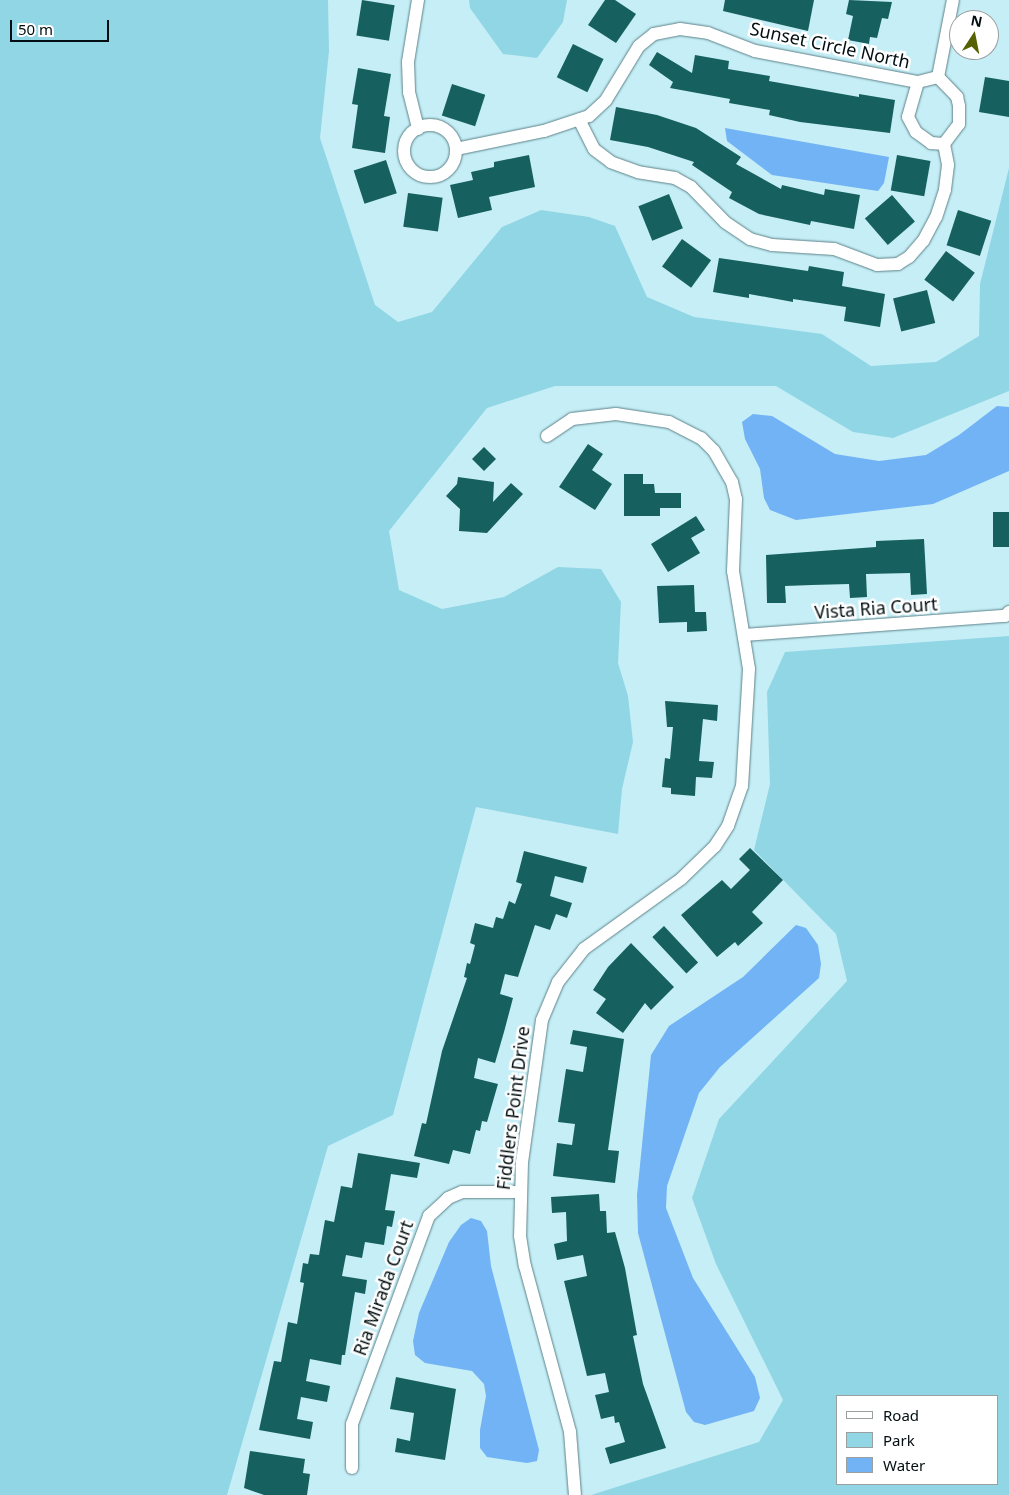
<!DOCTYPE html>
<html>
<head>
<meta charset="utf-8">
<style>
	body { margin:0 }
	#map { position:relative; width:1009px; height:1495px; overflow:hidden; background:#c6eef6; font-family:"Noto Sans",sans-serif }
	div>[style] { position:absolute }
	.green>* { inset:0; background:#91d6e4 }
	.water>* { inset:0; background:#71b3f4 }
	.building>* { inset:0; background:#16615f; transform-origin:0 0 }
	.roads { filter:drop-shadow(0 0 1px #5d8289) drop-shadow(0 0 1px #5d8289) }
	.minor>* { height:12px; margin:-6px; padding:0 6px; transform-origin:6px; border-radius:6px; background:#fff }
	.minor>.ring { margin:-6px; padding:0; box-sizing:content-box; background:none; border:12px solid #fff; border-radius:50% }
	span { translate:-50% -50%; white-space:nowrap; text-align:center; line-height:1.15; -webkit-text-stroke:5px #fff; paint-order:stroke }
	.street-label { font-size:18px; color:#020e11 }
	.legend { position:absolute; left:836px; top:1395px; width:162px; height:90px; box-sizing:border-box; background:#fff; border:1px solid #9a9fa0; margin:0; padding:6px 9px; list-style:none; font-size:15px; color:#020e11 }
	.legend li { display:flex; align-items:center; gap:10px; height:25px }
	.legend b { width:25px; border:1px solid #9a9fa0 }
	.north { position:absolute; left:949px; top:10px; width:50px; height:50px; box-sizing:border-box; background:#fff; border:1px solid #9a9fa0; border-radius:50%; rotate:11deg; font-size:14px; font-weight:700; line-height:20px; text-align:center; color:#020e11 }
	.north::after { content:''; display:block; margin:auto; width:18px; height:22px; background:#566202; clip-path:polygon(50% 0,100% 100%,50% 72%,0 100%) }
	.scale { position:absolute; left:10px; top:20px; width:99px; height:22px; box-sizing:border-box; border:2px solid #020e11; border-top:0; padding-left:6px; font-size:15px; line-height:18px; white-space:nowrap; color:#020e11; -webkit-text-stroke:4px #fff; paint-order:stroke }
</style>
</head>
<body>
<div id="map">
	<div class="green">
		<div style="clip-path:polygon(0 0,328px 0,329px 51px,320px 138px,375px 305px,398px 322px,432px 312px,502px 227px,541px 210px,589px 217px,615px 226px,647px 297px,694px 317px,822px 334px,871px 366px,936px 362px,979px 336px,980px 284px,1009px 168px,1009px 391px,893px 438px,853px 432px,776px 386px,555px 386px,487px 408px,389px 531px,399px 590px,442px 609px,504px 597px,558px 567px,601px 569px,621px 602px,618px 663px,628px 696px,633px 742px,622px 789px,618px 834px,476px 807px,393px 1115px,328px 1146px,227px 1495px,0 1495px)"></div>
		<div style="clip-path:polygon(469px 0,567px 0,563px 22px,537px 58px,503px 54px,470px 8px)"></div>
		<div style="clip-path:polygon(evenodd,1009px 636px,1009px 1495px,591px 1495px,759px 1442px,783px 1400px,716px 1264px,692px 1198px,719px 1119px,847px 981px,836px 934px,754px 850px,770px 784px,767px 692px,785px 652px,1009px 636px,998px 1396px,998px 1484px,838px 1484px,838px 1396px,998px 1396px)"></div>
	</div>
	<div class="water">
		<div style="clip-path:polygon(725px 128px,889px 157px,884px 183px,878px 191px,772px 175px,727px 141px)"></div>
		<div style="clip-path:polygon(997px 406px,1009px 407px,1009px 471px,933px 504px,796px 520px,770px 510px,764px 498px,760px 469px,745px 439px,742px 422px,753px 414px,772px 416px,835px 454px,879px 461px,926px 455px,959px 435px)"></div>
		<div style="clip-path:polygon(796px 925px,806px 928px,818px 945px,821px 964px,819px 978px,720px 1067px,699px 1093px,667px 1186px,666px 1208px,693px 1278px,755px 1377px,760px 1398px,754px 1411px,705px 1425px,694px 1422px,686px 1412px,638px 1233px,637px 1195px,651px 1055px,669px 1026px,743px 977px)"></div>
		<div style="clip-path:polygon(471px 1218px,481px 1221px,487px 1231px,491px 1266px,539px 1450px,537px 1461px,527px 1463px,487px 1457px,480px 1448px,480px 1430px,486px 1396px,484px 1384px,472px 1371px,425px 1363px,415px 1355px,413px 1341px,419px 1313px,449px 1242px,461px 1225px)"></div>
	</div>
	<div class="building">
		<div style="left:362px;top:0;width:33px;height:36px;rotate:9deg"></div>
		<div style="clip-path:polygon(605px 0,615px 0,636px 14px,616px 43px,588px 25px)"></div>
		<div style="clip-path:polygon(725px 0,814px 0,808px 31px,723px 11px)"></div>
		<div style="clip-path:polygon(849px 0,892px 2px,888px 19px,882px 18px,877px 38px,870px 37px,869px 44px,848px 40px,853px 16px,846px 14px)"></div>
		<div style="left:573px;top:44px;width:34px;height:37px;rotate:26deg"></div>
		<div style="clip-path:polygon(657px 52px,692px 73px,695px 55px,729px 61px,728px 69px,770px 76px,769px 81px,859px 97px,859px 94px,895px 100px,890px 133px,800px 122px,769px 115px,770px 110px,729px 103px,730px 99px,670px 88px,673px 82px,649px 65px)"></div>
		<div style="clip-path:polygon(358px 68px,391px 74px,384px 116px,390px 117px,385px 153px,352px 148px,358px 105px,352px 104px)"></div>
		<div style="clip-path:polygon(985px 77px,1009px 81px,1009px 117px,979px 112px)"></div>
		<div style="left:452px;top:84px;width:35px;height:33px;rotate:18deg"></div>
		<div style="clip-path:polygon(616px 107px,657px 115px,696px 128px,741px 157px,736px 164px,781px 189px,782px 185px,824px 195px,825px 189px,860px 195px,854px 229px,811px 221px,810px 225px,759px 214px,729px 198px,732px 192px,692px 165px,694px 162px,648px 147px,610px 140px)"></div>
		<div style="clip-path:polygon(529px 155px,535px 187px,489px 197px,492px 210px,458px 218px,450px 185px,473px 180px,471px 172px,494px 167px,494px 162px)"></div>
		<div style="left:897px;top:155px;width:34px;height:36px;rotate:10deg"></div>
		<div style="left:386px;top:160px;width:35px;height:34px;rotate:72deg"></div>
		<div style="left:408px;top:193px;width:35px;height:34px;rotate:8deg"></div>
		<div style="left:669px;top:194px;width:37px;height:33px;rotate:68deg"></div>
		<div style="left:892px;top:195px;width:35px;height:36px;rotate:49deg"></div>
		<div style="left:958px;top:210px;width:35px;height:37px;rotate:18deg"></div>
		<div style="left:682px;top:239px;width:36px;height:34px;rotate:36deg"></div>
		<div style="left:946px;top:251px;width:36px;height:36px;rotate:37deg"></div>
		<div style="clip-path:polygon(719px 258px,808px 271px,809px 266px,844px 272px,842px 286px,885px 294px,880px 327px,844px 321px,846px 307px,793px 299px,793px 302px,749px 294px,749px 298px,713px 292px)"></div>
		<div style="left:927px;top:290px;width:34px;height:35px;rotate:76deg"></div>
		<div style="clip-path:polygon(588px 444px,603px 454px,592px 470px,612px 484px,595px 510px,559px 487px)"></div>
		<div style="left:484px;top:447px;width:17px;height:17px;rotate:45deg"></div>
		<div style="clip-path:polygon(624px 474px,643px 474px,643px 484px,654px 484px,655px 493px,681px 493px,681px 508px,660px 508px,660px 516px,624px 516px)"></div>
		<div style="clip-path:polygon(458px 477px,494px 482px,493px 502px,511px 483px,523px 494px,487px 533px,459px 531px,460px 509px,446px 496px,457px 484px)"></div>
		<div style="left:1009px;top:512px;width:35px;height:16px;rotate:90deg"></div>
		<div style="clip-path:polygon(696px 516px,705px 530px,691px 538px,700px 553px,668px 572px,651px 544px)"></div>
		<div style="clip-path:polygon(924px 539px,927px 594px,911px 595px,910px 573px,866px 574px,867px 597px,850px 598px,849px 584px,812px 585px,785px 586px,786px 603px,767px 603px,766px 555px,876px 547px,876px 541px)"></div>
		<div style="clip-path:polygon(694px 585px,695px 612px,706px 612px,707px 631px,687px 632px,687px 622px,659px 623px,657px 586px)"></div>
		<div style="clip-path:polygon(665px 701px,718px 705px,717px 721px,703px 719px,699px 761px,714px 762px,712px 778px,696px 777px,695px 796px,671px 794px,671px 788px,662px 787px,665px 758px,670px 759px,673px 727px,667px 727px)"></div>
		<div style="clip-path:polygon(750px 848px,783px 880px,752px 912px,763px 923px,738px 946px,735px 942px,717px 957px,681px 915px,722px 880px,731px 889px,750px 870px,739px 859px)"></div>
		<div style="clip-path:polygon(524px 851px,587px 867px,583px 883px,555px 876px,550px 896px,572px 903px,567px 918px,556px 914px,550px 930px,535px 925px,518px 977px,505px 974px,500px 994px,513px 998px,504px 1032px,495px 1063px,478px 1058px,474px 1078px,498px 1084px,487px 1122px,482px 1121px,480px 1131px,476px 1130px,470px 1154px,453px 1150px,449px 1164px,414px 1156px,422px 1123px,426px 1124px,442px 1051px,467px 978px,464px 977px,467px 963px,470px 964px,475px 945px,470px 943px,475px 923px,493px 928px,496px 917px,503px 919px,509px 901px,515px 904px,522px 884px,516px 882px)"></div>
		<div style="left:664px;top:926px;width:50px;height:16px;rotate:47deg"></div>
		<div style="clip-path:polygon(631px 943px,674px 987px,651px 1010px,645px 1003px,623px 1033px,596px 1013px,606px 999px,593px 990px,608px 967px)"></div>
		<div style="clip-path:polygon(573px 1030px,624px 1039px,608px 1150px,619px 1151px,615px 1183px,553px 1176px,557px 1143px,572px 1145px,575px 1124px,558px 1122px,566px 1069px,583px 1072px,587px 1047px,570px 1044px)"></div>
		<div style="clip-path:polygon(358px 1153px,420px 1163px,417px 1178px,391px 1174px,385px 1210px,395px 1211px,392px 1227px,387px 1226px,384px 1245px,365px 1242px,362px 1258px,346px 1255px,342px 1276px,367px 1280px,365px 1294px,355px 1292px,345px 1355px,342px 1355px,341px 1365px,310px 1359px,306px 1381px,330px 1386px,327px 1402px,301px 1397px,297px 1419px,313px 1422px,310px 1439px,259px 1430px,274px 1361px,281px 1362px,288px 1322px,297px 1324px,304px 1283px,300px 1282px,303px 1263px,308px 1264px,310px 1254px,319px 1255px,325px 1220px,334px 1222px,341px 1186px,352px 1188px)"></div>
		<div style="clip-path:polygon(599px 1194px,600px 1211px,606px 1211px,607px 1233px,615px 1232px,625px 1268px,637px 1335px,633px 1336px,643px 1384px,666px 1448px,610px 1464px,605px 1448px,625px 1442px,619px 1422px,615px 1423px,614px 1416px,601px 1419px,595px 1395px,609px 1392px,605px 1373px,587px 1376px,564px 1281px,587px 1276px,583px 1255px,557px 1260px,554px 1244px,567px 1241px,566px 1212px,552px 1213px,551px 1197px)"></div>
		<div style="clip-path:polygon(396px 1377px,456px 1389px,445px 1460px,395px 1452px,397px 1438px,410px 1441px,414px 1413px,390px 1409px)"></div>
		<div style="clip-path:polygon(250px 1451px,305px 1459px,303px 1473px,310px 1474px,307px 1495px,264px 1495px,244px 1488px)"></div>
	</div>
	<div class="roads">
		<div class="minor">
			<div style="left:418px;top:0;width:63px;rotate:99.2deg"></div>
			<div style="left:408px;top:62px;width:30px;rotate:88deg"></div>
			<div style="left:409px;top:92px;width:38px;rotate:76deg"></div>
			<div style="left:938px;top:77px;width:78px;rotate:-79deg"></div>
			<div style="left:918px;top:82px;width:36px;rotate:106deg"></div>
			<div style="left:908px;top:117px;width:17px;rotate:62deg"></div>
			<div style="left:916px;top:132px;width:19px;rotate:36deg"></div>
			<div style="left:931px;top:143px;width:13px;rotate:4deg"></div>
			<div class="ring" style="left:404px;top:125px;width:40px;height:40px"></div>
			<div style="left:456px;top:149px;width:90px;rotate:-11.6deg"></div>
			<div style="left:544px;top:131px;width:47px;rotate:-18.4deg"></div>
			<div style="left:589px;top:116px;width:23px;rotate:-43deg"></div>
			<div style="left:606px;top:100px;width:63px;rotate:-58.6deg"></div>
			<div style="left:639px;top:46px;width:19px;rotate:-39deg"></div>
			<div style="left:654px;top:34px;width:26px;rotate:-11deg"></div>
			<div style="left:680px;top:29px;width:28px;rotate:8deg"></div>
			<div style="left:708px;top:33px;width:50px;rotate:21deg"></div>
			<div style="left:755px;top:51px;width:166px;rotate:10.8deg"></div>
			<div style="left:918px;top:82px;width:21px;rotate:-14deg"></div>
			<div style="left:938px;top:77px;width:28px;rotate:46deg"></div>
			<div style="left:957px;top:97px;width:9px;rotate:77deg"></div>
			<div style="left:959px;top:106px;width:18px;rotate:90deg"></div>
			<div style="left:959px;top:124px;width:25px;rotate:127deg"></div>
			<div style="left:944px;top:144px;width:21px;rotate:79deg"></div>
			<div style="left:948px;top:165px;width:25px;rotate:97deg"></div>
			<div style="left:945px;top:190px;width:28px;rotate:108deg"></div>
			<div style="left:936px;top:217px;width:27px;rotate:118deg"></div>
			<div style="left:923px;top:241px;width:21px;rotate:131deg"></div>
			<div style="left:909px;top:257px;width:13px;rotate:148deg"></div>
			<div style="left:898px;top:264px;width:21px;rotate:177deg"></div>
			<div style="left:877px;top:265px;width:46px;rotate:-159.6deg"></div>
			<div style="left:834px;top:249px;width:62px;rotate:-176.3deg"></div>
			<div style="left:772px;top:245px;width:23px;rotate:-165deg"></div>
			<div style="left:750px;top:239px;width:30px;rotate:-146deg"></div>
			<div style="left:725px;top:222px;width:49px;rotate:-134.2deg"></div>
			<div style="left:691px;top:187px;width:18px;rotate:-151deg"></div>
			<div style="left:675px;top:178px;width:37px;rotate:-171deg"></div>
			<div style="left:638px;top:172px;width:29px;rotate:-160deg"></div>
			<div style="left:611px;top:162px;width:21px;rotate:-143deg"></div>
			<div style="left:594px;top:149px;width:33px;rotate:-117deg"></div>
			<div style="left:547px;top:436px;width:30px;rotate:-34deg"></div>
			<div style="left:572px;top:419px;width:44px;rotate:-6.5deg"></div>
			<div style="left:616px;top:414px;width:54px;rotate:8.6deg"></div>
			<div style="left:669px;top:422px;width:36px;rotate:27deg"></div>
			<div style="left:701px;top:438px;width:18px;rotate:45deg"></div>
			<div style="left:714px;top:451px;width:36px;rotate:60deg"></div>
			<div style="left:732px;top:482px;width:17px;rotate:77deg"></div>
			<div style="left:736px;top:499px;width:72px;rotate:92.4deg"></div>
			<div style="left:733px;top:571px;width:99px;rotate:80.7deg"></div>
			<div style="left:749px;top:669px;width:117px;rotate:93.4deg"></div>
			<div style="left:742px;top:786px;width:42px;rotate:109.3deg"></div>
			<div style="left:728px;top:826px;width:24px;rotate:123deg"></div>
			<div style="left:715px;top:846px;width:47px;rotate:135.9deg"></div>
			<div style="left:681px;top:879px;width:120px;rotate:144.2deg"></div>
			<div style="left:584px;top:949px;width:42px;rotate:128.2deg"></div>
			<div style="left:558px;top:982px;width:41px;rotate:112.8deg"></div>
			<div style="left:542px;top:1020px;width:143px;rotate:98deg"></div>
			<div style="left:522px;top:1162px;width:74px;rotate:91.5deg"></div>
			<div style="left:520px;top:1236px;width:30px;rotate:81deg"></div>
			<div style="left:525px;top:1266px;width:172px;rotate:74.8deg"></div>
			<div style="left:570px;top:1432px;width:63px;rotate:85.5deg"></div>
			<div style="left:744px;top:635px;width:262px;rotate:-4.2deg"></div>
			<div style="left:1005px;top:616px;width:6px;rotate:-45deg"></div>
			<div style="left:352px;top:1468px;width:44px;rotate:-90deg"></div>
			<div style="left:352px;top:1424px;width:222px;rotate:-69.7deg"></div>
			<div style="left:429px;top:1216px;width:26px;rotate:-43deg"></div>
			<div style="left:448px;top:1198px;width:15px;rotate:-23deg"></div>
			<div style="left:462px;top:1192px;width:57px"></div>
		</div>
	</div>
	<div class="street-label">
		<span style="left:830px;top:45px;rotate:12deg">Sunset Circle North</span>
		<span style="left:876px;top:608px;rotate:-4deg">Vista Ria Court</span>
		<span style="left:513px;top:1108px;rotate:-83deg">Fiddlers Point Drive</span>
		<span style="left:383px;top:1288px;rotate:-70deg">Ria Mirada Court</span>
	</div>
	<ul class="legend">
	<li><b style="height:6px;background:#fff"></b>Road</li>
	<li><b style="height:14px;background:#91d6e4"></b>Park</li>
	<li><b style="height:14px;background:#71b3f4"></b>Water</li>
	</ul>
	<div class="north">N</div>
	<div class="scale">50 m</div>
</div>
</body>
</html>
